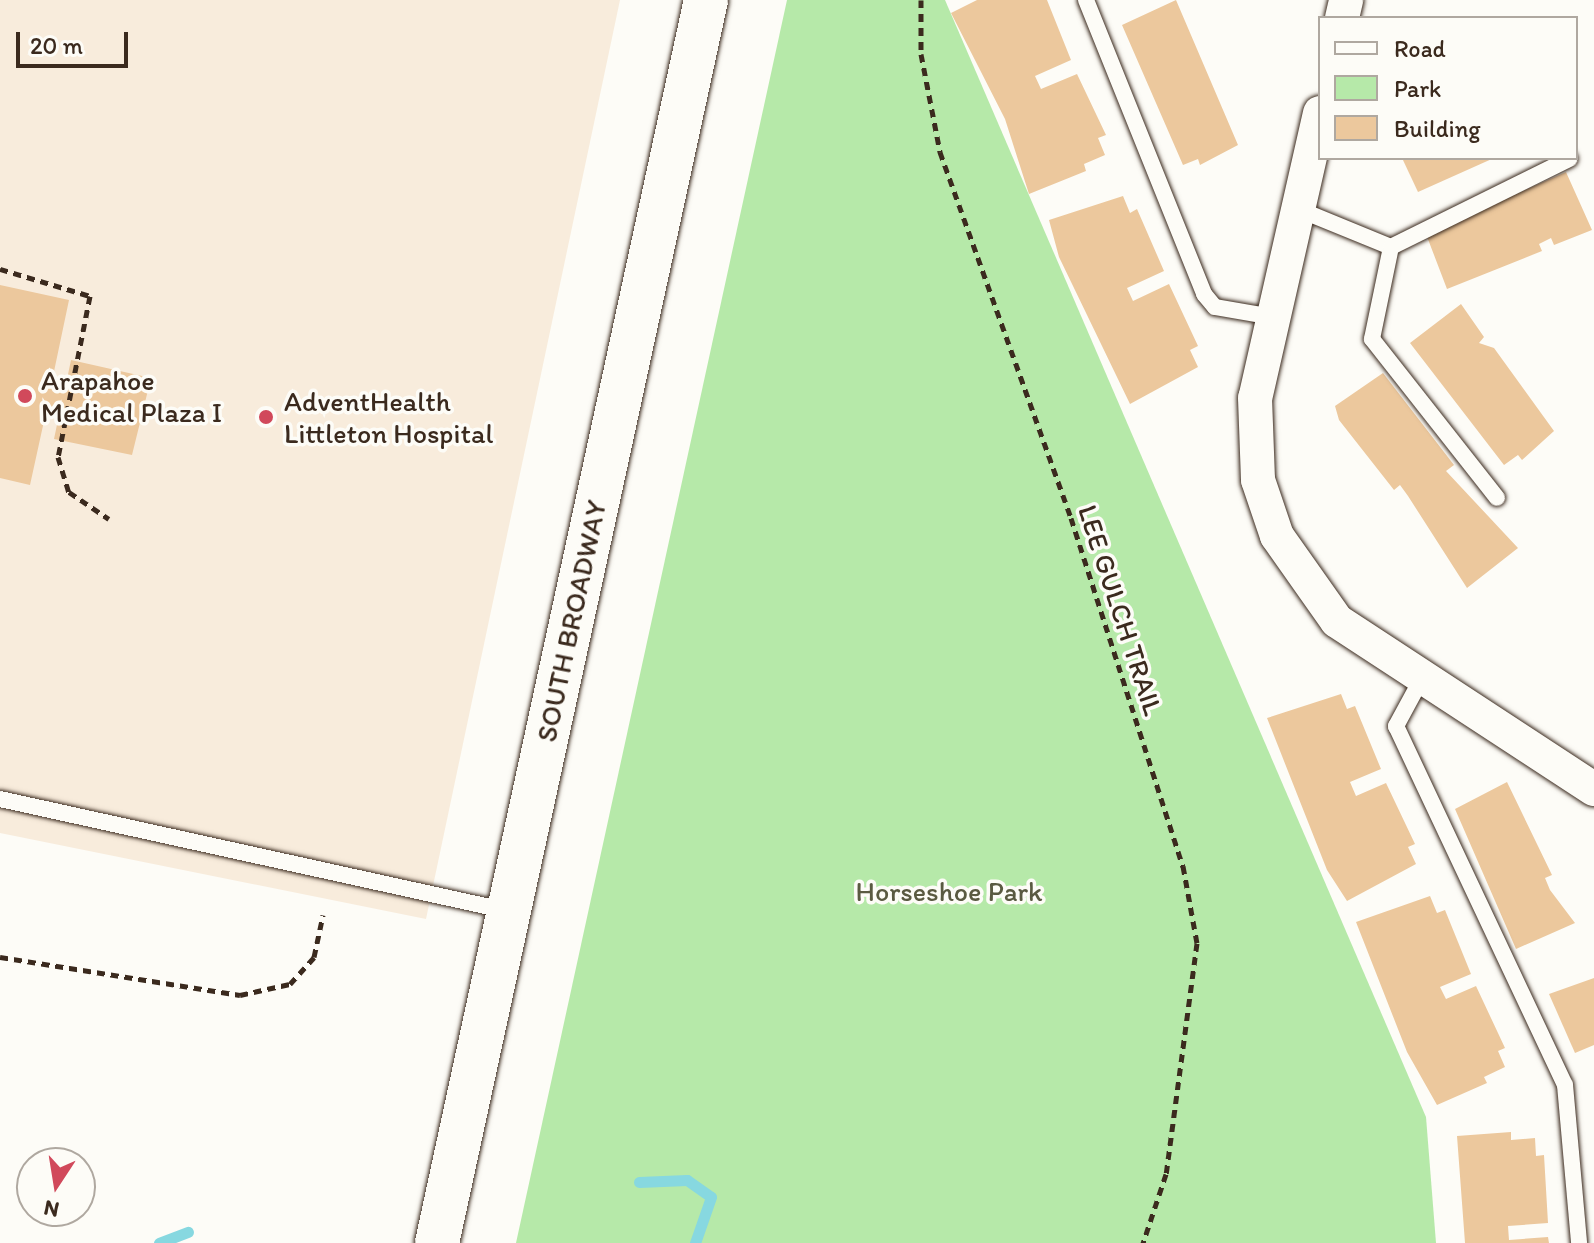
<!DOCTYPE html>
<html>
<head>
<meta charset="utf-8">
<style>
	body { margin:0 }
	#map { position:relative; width:1594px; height:1243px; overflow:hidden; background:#fdfcf7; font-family:Itim,sans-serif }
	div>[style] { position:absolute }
	.built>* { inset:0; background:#f8ecdc }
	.green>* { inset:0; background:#b6e9a9 }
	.stream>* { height:11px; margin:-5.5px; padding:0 5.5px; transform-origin:5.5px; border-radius:5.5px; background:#87d8e0 }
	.building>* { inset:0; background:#ecc89d }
	.path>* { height:5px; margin-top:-2.5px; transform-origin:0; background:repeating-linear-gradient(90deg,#3b2a1e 0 8px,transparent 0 14px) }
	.roads { filter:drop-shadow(0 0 2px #3b2a1e) drop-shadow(0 0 2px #3b2a1e) }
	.lane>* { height:16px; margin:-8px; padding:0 8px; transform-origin:8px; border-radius:8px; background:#fdfcf7 }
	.street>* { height:34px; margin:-17px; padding:0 17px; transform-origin:17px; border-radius:17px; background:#fdfcf7 }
	.primary>* { height:44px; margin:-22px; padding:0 22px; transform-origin:22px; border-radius:22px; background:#fdfcf7 }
	.dots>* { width:22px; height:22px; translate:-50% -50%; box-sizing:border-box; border:4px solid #fdfcf7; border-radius:50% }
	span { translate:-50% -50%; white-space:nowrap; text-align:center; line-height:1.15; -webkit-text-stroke:7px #fdfcf7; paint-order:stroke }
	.poi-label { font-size:28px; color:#3b2a1e }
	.left { translate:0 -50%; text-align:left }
	.street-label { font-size:28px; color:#3b2a1e }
	.park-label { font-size:28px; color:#5a5a41 }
	.legend { position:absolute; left:1318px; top:16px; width:260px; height:144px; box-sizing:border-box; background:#fdfcf7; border:2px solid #afa8a0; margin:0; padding:10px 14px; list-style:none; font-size:24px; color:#3b2a1e }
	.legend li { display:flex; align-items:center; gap:16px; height:40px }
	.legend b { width:40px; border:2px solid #afa8a0 }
	.north { position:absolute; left:16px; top:1147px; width:80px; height:80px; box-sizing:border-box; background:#fdfcf7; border:2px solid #afa8a0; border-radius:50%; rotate:192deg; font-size:22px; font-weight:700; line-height:32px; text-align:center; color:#3b2a1e }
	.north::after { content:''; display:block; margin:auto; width:28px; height:36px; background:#d1495b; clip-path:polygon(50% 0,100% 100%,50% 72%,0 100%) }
	.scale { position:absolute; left:16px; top:32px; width:112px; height:36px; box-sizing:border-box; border:4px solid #3b2a1e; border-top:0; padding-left:10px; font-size:24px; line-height:28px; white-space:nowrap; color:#3b2a1e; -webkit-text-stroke:6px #fdfcf7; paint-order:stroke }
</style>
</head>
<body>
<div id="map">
	<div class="built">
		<div style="clip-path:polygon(0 0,620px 0,426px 919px,0 833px)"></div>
	</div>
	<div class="green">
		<div style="clip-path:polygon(787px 0,945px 0,1426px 1117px,1436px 1243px,516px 1243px)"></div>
	</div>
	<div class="stream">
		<div style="left:639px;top:1182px;width:48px;rotate:-2.4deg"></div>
		<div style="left:687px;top:1180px;width:29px;rotate:35deg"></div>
		<div style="left:711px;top:1197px;width:49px;rotate:109.2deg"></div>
		<div style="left:159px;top:1243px;width:31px;rotate:-21deg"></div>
	</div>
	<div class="building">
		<div style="clip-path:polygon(977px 0,1047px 0,1071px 60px,1035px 76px,1041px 89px,1077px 74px,1106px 135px,1098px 138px,1105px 155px,1084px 164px,1086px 171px,1029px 194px,1005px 119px,951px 13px)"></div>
		<div style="clip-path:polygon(1176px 0,1238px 145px,1200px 165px,1198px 159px,1183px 165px,1122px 25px)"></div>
		<div style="clip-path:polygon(1402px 158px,1494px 158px,1418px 192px)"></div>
		<div style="clip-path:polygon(1566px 172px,1592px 230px,1554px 245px,1551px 238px,1539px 244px,1542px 251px,1447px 289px,1426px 234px)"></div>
		<div style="clip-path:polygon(1123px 196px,1130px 213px,1137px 209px,1164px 271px,1127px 288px,1133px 301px,1169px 284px,1198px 346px,1190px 350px,1198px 367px,1130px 404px,1059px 257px,1049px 220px)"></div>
		<div style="clip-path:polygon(0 285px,69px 300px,52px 381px,66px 384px,71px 360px,151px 378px,132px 455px,54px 439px,59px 415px,46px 412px,30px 485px,0 478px)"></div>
		<div style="clip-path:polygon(1461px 304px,1484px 337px,1479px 343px,1494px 348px,1554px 431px,1522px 460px,1518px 455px,1504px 465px,1410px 343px)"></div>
		<div style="clip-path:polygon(1383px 373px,1454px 465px,1446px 471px,1518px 548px,1467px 588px,1408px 496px,1400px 485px,1394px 490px,1339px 420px,1335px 406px)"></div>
		<div style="clip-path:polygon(1341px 694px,1347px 709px,1355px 706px,1381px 769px,1350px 782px,1356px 796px,1386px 783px,1415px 844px,1408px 847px,1416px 864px,1347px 901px,1327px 870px,1267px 718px)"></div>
		<div style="clip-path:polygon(1507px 782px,1552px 875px,1545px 878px,1550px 890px,1575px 923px,1516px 949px,1455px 809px)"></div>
		<div style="clip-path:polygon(1430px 896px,1437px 913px,1445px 910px,1471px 974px,1440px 987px,1446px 999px,1476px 986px,1505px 1048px,1498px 1051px,1505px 1067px,1484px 1077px,1487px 1083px,1437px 1105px,1407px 1052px,1356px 922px)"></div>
		<div style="clip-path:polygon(1594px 978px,1594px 1045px,1575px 1053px,1549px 994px)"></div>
		<div style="clip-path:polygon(1511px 1132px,1511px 1140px,1535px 1138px,1536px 1156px,1544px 1155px,1548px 1223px,1508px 1226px,1509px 1240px,1548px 1237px,1549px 1243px,1465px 1243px,1457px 1136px)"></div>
	</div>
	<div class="path">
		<div style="left:921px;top:0;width:54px;rotate:90deg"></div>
		<div style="left:921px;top:54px;width:100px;rotate:79deg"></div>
		<div style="left:940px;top:152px;width:389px;rotate:70.3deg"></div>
		<div style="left:1071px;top:518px;width:366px;rotate:72.2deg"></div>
		<div style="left:1183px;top:866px;width:78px;rotate:79.7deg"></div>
		<div style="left:1197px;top:943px;width:233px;rotate:97.6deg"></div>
		<div style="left:1166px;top:1174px;width:73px;rotate:108.4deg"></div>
		<div style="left:0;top:269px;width:94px;rotate:16.7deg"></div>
		<div style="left:90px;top:296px;width:164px;rotate:101.2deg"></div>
		<div style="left:58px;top:457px;width:37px;rotate:73deg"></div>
		<div style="left:69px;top:492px;width:48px;rotate:34deg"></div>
		<div style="left:0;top:957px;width:243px;rotate:9deg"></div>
		<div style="left:240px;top:995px;width:51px;rotate:-12.4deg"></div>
		<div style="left:290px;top:984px;width:36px;rotate:-48deg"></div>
		<div style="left:314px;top:957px;width:43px;rotate:-77.9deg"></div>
	</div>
	<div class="roads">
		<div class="lane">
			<div style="left:1086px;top:0;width:317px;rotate:68.1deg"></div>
			<div style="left:1204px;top:294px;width:17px;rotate:50deg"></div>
			<div style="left:1215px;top:307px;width:59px;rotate:9.8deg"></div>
			<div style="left:1298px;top:209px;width:100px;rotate:22.2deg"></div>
			<div style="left:1391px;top:247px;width:94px;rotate:101.7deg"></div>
			<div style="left:1372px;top:339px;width:202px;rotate:51.8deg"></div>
			<div style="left:1391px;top:247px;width:199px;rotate:-26.3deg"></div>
			<div style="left:1422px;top:678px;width:55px;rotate:118.4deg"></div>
			<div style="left:1396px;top:726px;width:397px;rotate:64.8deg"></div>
			<div style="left:1565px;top:1085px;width:159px;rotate:84.9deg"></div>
			<div style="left:0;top:799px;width:520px;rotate:12.43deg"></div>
		</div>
		<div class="street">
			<div style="left:1342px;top:18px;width:18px;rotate:-77deg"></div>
			<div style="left:1320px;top:113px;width:292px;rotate:102.8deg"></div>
			<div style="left:1255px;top:398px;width:82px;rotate:87.9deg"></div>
			<div style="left:1258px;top:480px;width:59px;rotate:71.3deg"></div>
			<div style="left:1277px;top:536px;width:104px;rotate:54.8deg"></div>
			<div style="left:1337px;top:621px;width:307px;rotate:33.2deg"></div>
		</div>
		<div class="primary">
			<div style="left:437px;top:1243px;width:1272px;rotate:-77.79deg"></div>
		</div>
	</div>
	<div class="dots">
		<div style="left:25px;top:396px;background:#d1495b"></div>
		<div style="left:266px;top:417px;background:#d1495b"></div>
	</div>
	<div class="poi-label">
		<span class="left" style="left:41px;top:396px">Arapahoe<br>Medical Plaza I</span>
		<span class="left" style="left:284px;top:417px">AdventHealth<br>Littleton Hospital</span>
	</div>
	<div class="street-label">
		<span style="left:1121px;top:610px;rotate:72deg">LEE GULCH TRAIL</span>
		<span style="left:571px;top:621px;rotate:-78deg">SOUTH BROADWAY</span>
	</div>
	<div class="park-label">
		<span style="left:949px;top:891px">Horseshoe Park</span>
	</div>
	<ul class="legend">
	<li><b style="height:10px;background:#fdfcf7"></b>Road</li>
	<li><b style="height:22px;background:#b6e9a9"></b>Park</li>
	<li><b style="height:22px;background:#ecc89d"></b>Building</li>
	</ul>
	<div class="north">N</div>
	<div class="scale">20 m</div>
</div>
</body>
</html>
